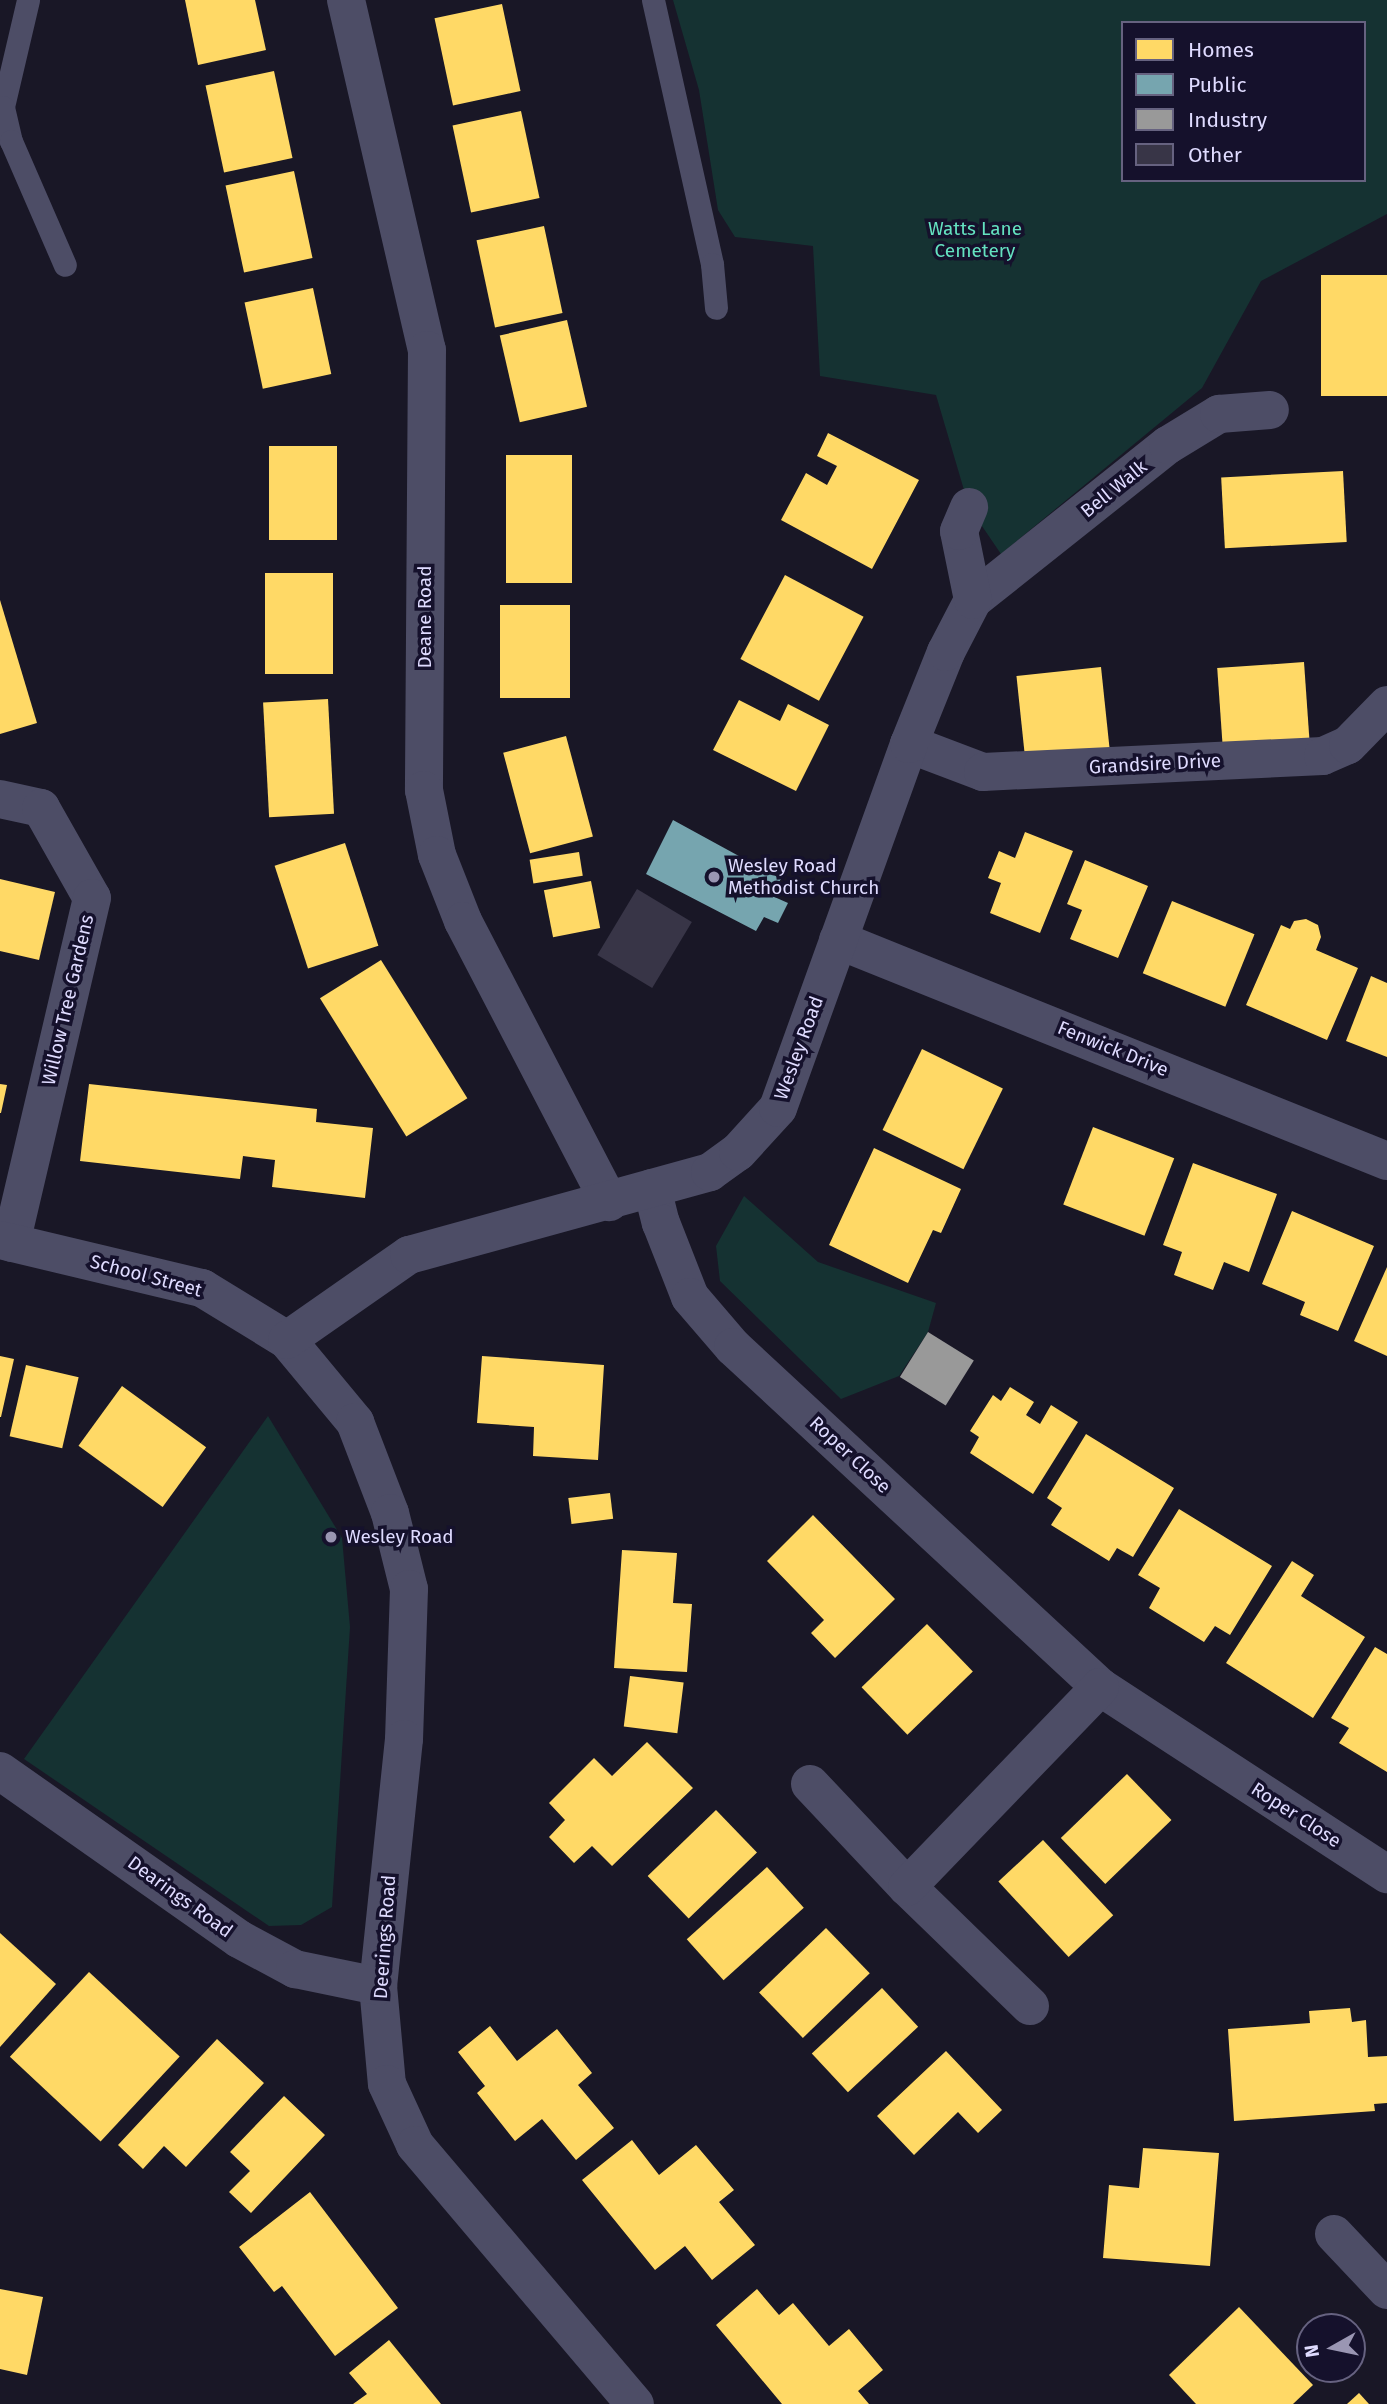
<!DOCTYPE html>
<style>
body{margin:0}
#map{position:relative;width:1387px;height:2404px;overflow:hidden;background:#191726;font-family:"Fira Sans",sans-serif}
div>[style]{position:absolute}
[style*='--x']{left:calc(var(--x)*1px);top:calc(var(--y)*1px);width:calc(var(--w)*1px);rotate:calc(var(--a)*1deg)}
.green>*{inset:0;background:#153232}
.homes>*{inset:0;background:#ffd966;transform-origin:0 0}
.public>*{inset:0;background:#76a5af}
.industry>*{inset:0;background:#999;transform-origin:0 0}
.building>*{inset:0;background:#383547;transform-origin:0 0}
.service>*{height:23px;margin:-11.5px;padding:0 11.5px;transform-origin:11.5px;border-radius:11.5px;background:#4d4d66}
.minor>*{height:38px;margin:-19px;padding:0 19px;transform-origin:19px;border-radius:19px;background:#4d4d66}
.dots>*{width:19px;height:19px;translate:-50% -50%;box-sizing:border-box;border:4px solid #15112c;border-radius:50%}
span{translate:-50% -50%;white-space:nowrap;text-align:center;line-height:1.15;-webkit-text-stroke:7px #15112c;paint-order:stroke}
.park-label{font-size:19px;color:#64e2c0}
.street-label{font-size:19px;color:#dfdbff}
.poi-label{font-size:19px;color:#dfdbff}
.left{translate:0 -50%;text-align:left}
.legend{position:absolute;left:1121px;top:21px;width:245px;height:161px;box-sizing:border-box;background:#15112c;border:2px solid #666280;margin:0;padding:9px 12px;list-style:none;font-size:21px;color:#dfdbff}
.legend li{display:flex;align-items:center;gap:14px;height:35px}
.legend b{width:35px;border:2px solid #666280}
.north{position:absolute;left:1296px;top:2313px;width:70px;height:70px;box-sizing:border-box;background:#15112c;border:2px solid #666280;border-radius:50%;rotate:261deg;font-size:19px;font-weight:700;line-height:28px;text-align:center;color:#dfdbff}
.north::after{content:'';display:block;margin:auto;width:24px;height:32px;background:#9a96b3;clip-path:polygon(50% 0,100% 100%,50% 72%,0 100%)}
</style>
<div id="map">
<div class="green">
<i style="clip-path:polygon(evenodd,673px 0,1387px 0,1387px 214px,1261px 281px,1202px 388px,1001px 554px,969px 507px,936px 395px,820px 376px,813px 246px,735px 237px,718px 210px,699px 90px,673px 0,1123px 23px,1364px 23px,1364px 180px,1123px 180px,1123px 23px)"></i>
<i style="clip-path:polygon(744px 1196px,818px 1262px,936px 1303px,928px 1332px,899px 1376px,841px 1399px,720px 1281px,716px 1246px)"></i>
<i style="clip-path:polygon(268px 1416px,342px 1538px,350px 1627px,332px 1907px,301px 1925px,269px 1926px,24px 1759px)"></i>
</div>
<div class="homes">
<i style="clip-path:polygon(185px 0,255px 0,266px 50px,198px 65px)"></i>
<i style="left:502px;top:4px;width:89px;height:69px;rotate:78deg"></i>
<i style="left:274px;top:71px;width:89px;height:70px;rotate:78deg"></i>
<i style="left:521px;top:111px;width:89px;height:70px;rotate:78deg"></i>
<i style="left:294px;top:171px;width:89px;height:70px;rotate:78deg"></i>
<i style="left:544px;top:226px;width:89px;height:69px;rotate:78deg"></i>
<i style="left:1387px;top:275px;width:121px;height:66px;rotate:90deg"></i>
<i style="left:313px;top:288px;width:88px;height:70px;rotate:78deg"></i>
<i style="left:567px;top:320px;width:89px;height:69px;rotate:77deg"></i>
<i style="clip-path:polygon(828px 433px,919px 480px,872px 569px,781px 520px,806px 473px,827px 485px,837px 466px,817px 456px)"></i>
<i style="left:269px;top:446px;width:68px;height:94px"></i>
<i style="left:572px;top:455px;width:128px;height:66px;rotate:90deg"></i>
<i style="left:1343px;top:471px;width:71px;height:122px;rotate:87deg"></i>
<i style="left:265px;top:573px;width:68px;height:101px"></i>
<i style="left:785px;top:575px;width:89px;height:95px;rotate:28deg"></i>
<i style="clip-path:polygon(0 600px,37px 723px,0 734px)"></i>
<i style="left:500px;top:605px;width:70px;height:93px"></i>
<i style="left:1304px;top:662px;width:78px;height:87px;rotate:86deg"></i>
<i style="left:1101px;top:667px;width:90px;height:85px;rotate:84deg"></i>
<i style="left:328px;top:699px;width:115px;height:65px;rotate:87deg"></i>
<i style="clip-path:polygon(739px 700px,780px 721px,788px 704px,829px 725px,796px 791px,713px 750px)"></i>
<i style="left:566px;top:736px;width:104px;height:65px;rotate:75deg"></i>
<i style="clip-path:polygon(1025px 832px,1073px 851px,1040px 933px,990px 913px,1001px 883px,988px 878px,999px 851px,1015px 858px)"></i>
<i style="left:345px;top:843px;width:108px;height:74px;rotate:72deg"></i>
<i style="left:579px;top:852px;width:24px;height:50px;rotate:81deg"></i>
<i style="clip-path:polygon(1085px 860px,1148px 886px,1118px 958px,1070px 939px,1082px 910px,1067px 904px)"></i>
<i style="clip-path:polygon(0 879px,55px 892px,39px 960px,0 951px)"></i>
<i style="left:591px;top:881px;width:48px;height:48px;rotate:79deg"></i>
<i style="left:1172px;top:901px;width:89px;height:78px;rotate:22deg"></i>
<i style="clip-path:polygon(1306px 919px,1318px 925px,1321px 937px,1316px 950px,1358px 968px,1327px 1040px,1246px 1005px,1281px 925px,1290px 929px,1294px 921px)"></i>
<i style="left:381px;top:960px;width:163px;height:72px;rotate:58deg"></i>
<i style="clip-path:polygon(1371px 976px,1387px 983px,1387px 1057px,1346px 1041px)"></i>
<i style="left:922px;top:1049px;width:90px;height:90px;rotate:26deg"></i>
<i style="clip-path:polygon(0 1084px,7px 1085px,1px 1113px,0 1113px)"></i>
<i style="clip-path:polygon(89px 1084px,317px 1109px,316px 1122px,373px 1128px,365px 1198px,272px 1187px,275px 1160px,243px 1156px,240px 1179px,80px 1161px)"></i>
<i style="left:1093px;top:1127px;width:87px;height:83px;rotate:21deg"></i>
<i style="clip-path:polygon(874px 1148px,961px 1189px,941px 1233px,933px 1230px,908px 1283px,829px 1245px)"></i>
<i style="clip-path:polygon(1193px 1163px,1277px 1194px,1249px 1272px,1224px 1262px,1213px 1290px,1174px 1275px,1182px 1252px,1163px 1245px)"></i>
<i style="clip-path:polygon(1292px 1211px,1374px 1246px,1338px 1331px,1300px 1315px,1305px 1302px,1262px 1284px)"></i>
<i style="clip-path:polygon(1387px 1267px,1387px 1356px,1354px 1341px)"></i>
<i style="clip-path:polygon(0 1356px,14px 1359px,1px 1417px,0 1417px)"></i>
<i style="clip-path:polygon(482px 1356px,604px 1365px,598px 1460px,533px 1456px,534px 1427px,477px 1423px)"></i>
<i style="left:26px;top:1365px;width:54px;height:73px;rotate:13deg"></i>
<i style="left:122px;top:1386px;width:104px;height:74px;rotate:36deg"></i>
<i style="clip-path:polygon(1010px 1387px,1034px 1402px,1026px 1415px,1040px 1424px,1051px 1405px,1078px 1422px,1033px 1494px,970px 1453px,979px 1437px,970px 1431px,993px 1395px,1001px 1401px)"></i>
<i style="clip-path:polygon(1086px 1434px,1174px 1488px,1133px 1557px,1117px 1548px,1109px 1561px,1051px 1525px,1062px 1508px,1047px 1498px)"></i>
<i style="left:610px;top:1493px;width:26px;height:42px;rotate:83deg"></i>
<i style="clip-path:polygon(1179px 1509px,1272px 1566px,1230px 1635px,1215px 1626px,1204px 1642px,1149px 1608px,1160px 1588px,1138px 1575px)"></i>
<i style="clip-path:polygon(813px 1515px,895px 1599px,835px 1658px,811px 1633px,824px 1620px,767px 1561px)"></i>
<i style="clip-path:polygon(622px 1550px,677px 1553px,673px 1603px,692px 1604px,687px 1672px,614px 1668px)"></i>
<i style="clip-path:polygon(1292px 1561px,1314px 1575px,1301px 1596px,1365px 1637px,1313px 1718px,1226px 1663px)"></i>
<i style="left:927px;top:1624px;width:66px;height:91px;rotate:46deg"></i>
<i style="clip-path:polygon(1375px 1647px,1387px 1654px,1387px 1772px,1339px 1743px,1349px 1728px,1331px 1718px)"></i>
<i style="left:630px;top:1676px;width:54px;height:51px;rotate:7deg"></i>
<i style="clip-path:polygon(647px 1742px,693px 1788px,612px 1866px,592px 1846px,574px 1863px,549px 1837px,565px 1820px,549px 1803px,594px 1758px,612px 1776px)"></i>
<i style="left:1127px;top:1774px;width:64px;height:92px;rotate:46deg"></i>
<i style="left:716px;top:1810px;width:59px;height:95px;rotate:46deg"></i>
<i style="left:1043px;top:1840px;width:103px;height:61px;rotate:47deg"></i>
<i style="left:767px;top:1867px;width:55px;height:108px;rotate:48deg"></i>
<i style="left:826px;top:1928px;width:63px;height:93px;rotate:46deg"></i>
<i style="clip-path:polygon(0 1933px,56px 1984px,0 2047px)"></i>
<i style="left:89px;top:1972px;width:124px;height:116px;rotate:43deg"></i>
<i style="left:882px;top:1988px;width:53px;height:96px;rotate:47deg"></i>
<i style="clip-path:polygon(1350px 2008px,1352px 2022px,1366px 2020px,1368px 2057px,1387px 2056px,1387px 2103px,1374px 2104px,1375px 2111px,1234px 2121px,1228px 2029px,1310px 2023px,1309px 2011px)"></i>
<i style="clip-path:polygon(490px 2026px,517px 2061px,557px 2029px,592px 2073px,578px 2085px,614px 2128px,576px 2160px,542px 2119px,515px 2141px,477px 2093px,485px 2086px,458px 2052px)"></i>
<i style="clip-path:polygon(217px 2039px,264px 2083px,186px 2167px,164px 2146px,143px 2169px,118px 2145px)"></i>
<i style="clip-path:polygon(946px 2051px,1002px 2110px,978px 2133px,958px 2112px,914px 2155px,877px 2116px)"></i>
<i style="clip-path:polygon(284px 2096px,325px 2135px,251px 2213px,229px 2192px,250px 2171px,230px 2152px)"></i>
<i style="clip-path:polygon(632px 2140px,659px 2175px,696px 2145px,734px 2190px,719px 2202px,755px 2245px,712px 2280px,685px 2246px,655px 2270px,582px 2180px)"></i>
<i style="clip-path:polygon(1143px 2148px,1219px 2153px,1210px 2266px,1103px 2258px,1109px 2185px,1139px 2188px)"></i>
<i style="clip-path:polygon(310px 2192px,398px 2308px,335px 2356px,282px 2286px,274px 2292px,239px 2247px)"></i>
<i style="clip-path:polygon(0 2289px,43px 2297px,27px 2375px,0 2369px)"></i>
<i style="clip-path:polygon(757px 2289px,779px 2315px,793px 2303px,829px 2346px,849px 2329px,883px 2370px,858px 2391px,869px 2404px,782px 2404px,716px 2325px)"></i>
<i style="clip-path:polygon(1239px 2307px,1313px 2385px,1293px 2404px,1196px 2404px,1169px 2375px)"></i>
<i style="clip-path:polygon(389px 2340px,441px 2404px,353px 2404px,367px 2394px,349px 2373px)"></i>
<i style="clip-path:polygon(1359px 2393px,1369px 2404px,1347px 2404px)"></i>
</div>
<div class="public">
<i style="clip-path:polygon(673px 820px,781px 879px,770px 895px,788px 903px,778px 923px,764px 917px,756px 931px,646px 874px)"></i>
</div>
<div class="industry">
<i style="left:928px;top:1332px;width:54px;height:53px;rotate:32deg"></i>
</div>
<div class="building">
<i style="left:637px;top:889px;width:64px;height:77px;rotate:31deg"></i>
</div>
<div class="service">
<i style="--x:28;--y:0;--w:110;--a:103.2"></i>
<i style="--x:3;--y:107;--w:35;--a:77"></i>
<i style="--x:11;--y:141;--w:135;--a:66.5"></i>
<i style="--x:653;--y:0;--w:271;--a:77.4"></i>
<i style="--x:712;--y:264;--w:44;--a:84.8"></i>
</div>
<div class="minor">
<i style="--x:346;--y:0;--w:359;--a:77"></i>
<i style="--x:427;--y:350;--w:440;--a:90.4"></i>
<i style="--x:424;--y:790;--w:66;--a:78.7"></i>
<i style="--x:437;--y:855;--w:71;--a:68.5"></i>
<i style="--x:463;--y:921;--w:317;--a:62.5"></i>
<i style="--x:973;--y:600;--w:249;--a:-38.5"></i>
<i style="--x:1168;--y:445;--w:60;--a:-31.3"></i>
<i style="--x:1219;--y:414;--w:51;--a:-4.5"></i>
<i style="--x:909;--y:744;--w:79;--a:20.7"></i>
<i style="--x:983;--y:772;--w:340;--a:-2.7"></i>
<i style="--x:1323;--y:756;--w:27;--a:-24"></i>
<i style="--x:1348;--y:745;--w:56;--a:-45.7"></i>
<i style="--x:0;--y:799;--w:42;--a:12.4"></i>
<i style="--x:41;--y:808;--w:103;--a:60.5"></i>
<i style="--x:92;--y:898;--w:354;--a:103.2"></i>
<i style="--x:838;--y:940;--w:592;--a:21.93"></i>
<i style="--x:652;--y:1188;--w:36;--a:76"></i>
<i style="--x:661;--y:1223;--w:79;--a:68.6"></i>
<i style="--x:690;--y:1297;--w:66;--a:49.3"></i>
<i style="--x:733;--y:1347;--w:500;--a:42.81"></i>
<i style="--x:1100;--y:1687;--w:343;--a:33.1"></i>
<i style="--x:0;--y:1240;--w:208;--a:13.4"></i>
<i style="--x:202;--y:1288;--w:100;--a:31.5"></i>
<i style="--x:287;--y:1340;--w:107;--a:50.3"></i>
<i style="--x:355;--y:1422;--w:97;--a:69"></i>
<i style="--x:390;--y:1513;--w:78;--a:76"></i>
<i style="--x:409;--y:1589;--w:150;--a:91.9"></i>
<i style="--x:404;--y:1739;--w:248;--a:96"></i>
<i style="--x:378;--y:1986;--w:98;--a:84.8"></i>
<i style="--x:387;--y:2084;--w:67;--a:65.3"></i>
<i style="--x:415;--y:2145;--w:340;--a:49.7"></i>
<i style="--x:287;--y:1340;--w:149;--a:-34.9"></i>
<i style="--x:409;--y:1255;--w:312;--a:-15.4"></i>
<i style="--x:710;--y:1172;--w:34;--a:-36"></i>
<i style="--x:738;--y:1152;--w:59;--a:-47.7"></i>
<i style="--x:778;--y:1108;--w:387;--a:-70.2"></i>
<i style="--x:909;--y:744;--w:99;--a:-68.1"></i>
<i style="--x:946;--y:652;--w:59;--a:-62.6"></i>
<i style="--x:973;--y:600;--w:70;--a:-101.5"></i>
<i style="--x:959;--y:531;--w:26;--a:-67"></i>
<i style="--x:0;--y:1771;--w:292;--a:35.1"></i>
<i style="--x:239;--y:1939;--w:64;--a:28.2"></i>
<i style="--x:295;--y:1969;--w:85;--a:11.6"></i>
<i style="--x:810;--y:1784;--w:141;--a:46.7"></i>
<i style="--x:1030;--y:2006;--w:171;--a:-135.9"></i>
<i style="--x:907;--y:1887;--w:278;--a:-46"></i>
<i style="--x:1334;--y:2234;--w:77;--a:46.6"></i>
</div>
<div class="dots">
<i style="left:714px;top:877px;background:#9a96b3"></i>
<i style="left:331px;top:1537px;background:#9a96b3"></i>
</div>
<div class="park-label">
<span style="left:975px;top:240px">Watts Lane<br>Cemetery</span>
</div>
<div class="street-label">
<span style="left:1114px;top:489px;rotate:-39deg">Bell Walk</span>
<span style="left:425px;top:617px;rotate:-90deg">Deane Road</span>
<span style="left:1155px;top:764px;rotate:-3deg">Grandsire Drive</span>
<span style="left:68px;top:1000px;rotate:-77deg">Willow Tree Gardens</span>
<span style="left:799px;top:1048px;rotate:-70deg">Wesley Road</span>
<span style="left:1113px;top:1049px;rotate:22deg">Fenwick Drive</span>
<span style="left:146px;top:1276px;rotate:15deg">School Street</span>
<span style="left:850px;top:1455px;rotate:43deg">Roper Close</span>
<span style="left:1296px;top:1815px;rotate:33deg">Roper Close</span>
<span style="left:180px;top:1897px;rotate:36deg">Dearings Road</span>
<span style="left:385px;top:1937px;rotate:-86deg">Deerings Road</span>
</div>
<div class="poi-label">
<span class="left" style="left:728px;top:877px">Wesley Road<br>Methodist Church</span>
<span class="left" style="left:345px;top:1537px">Wesley Road</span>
</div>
<ul class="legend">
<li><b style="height:19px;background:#ffd966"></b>Homes</li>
<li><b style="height:19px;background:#76a5af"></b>Public</li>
<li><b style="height:19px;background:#999"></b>Industry</li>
<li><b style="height:19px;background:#383547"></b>Other</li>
</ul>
<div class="north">N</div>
</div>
